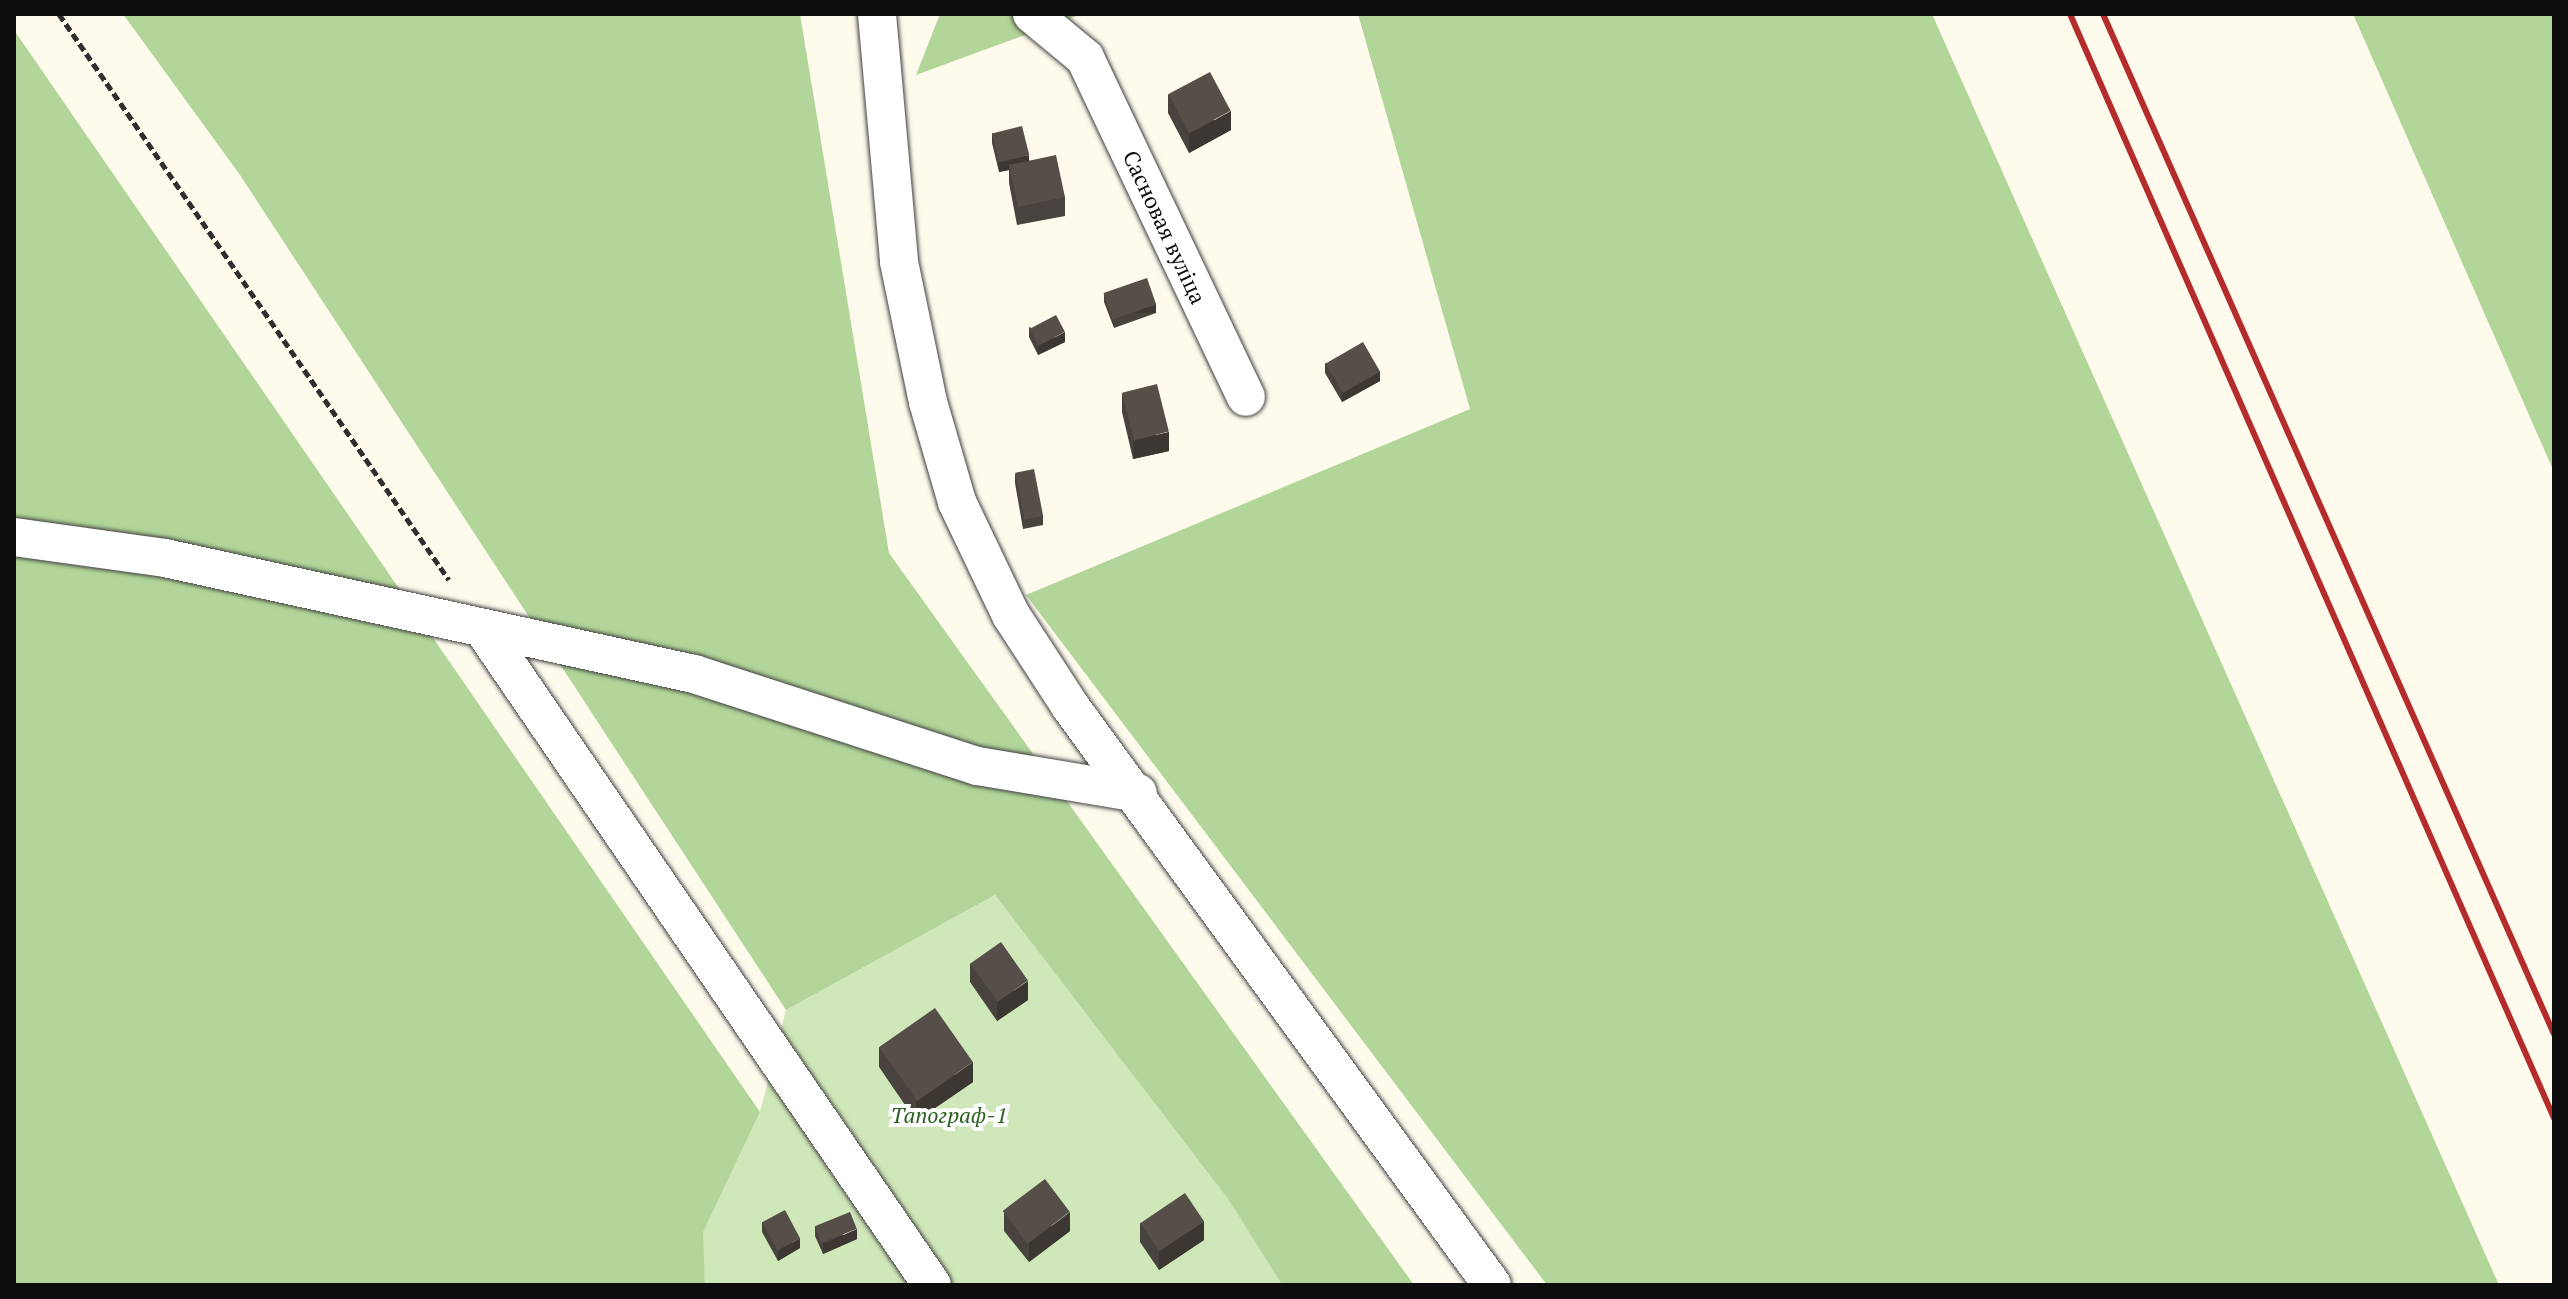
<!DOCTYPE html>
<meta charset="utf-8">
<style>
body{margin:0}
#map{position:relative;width:2568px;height:1299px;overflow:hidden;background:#fefbed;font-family:"PT Serif",serif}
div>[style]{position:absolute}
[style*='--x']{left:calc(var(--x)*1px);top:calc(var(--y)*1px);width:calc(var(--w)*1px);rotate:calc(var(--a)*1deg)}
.green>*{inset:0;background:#cfe7b9}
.forest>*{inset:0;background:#b2d699}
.path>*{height:5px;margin-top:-2.5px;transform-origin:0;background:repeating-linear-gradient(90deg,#2f2f2f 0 8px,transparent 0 12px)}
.roads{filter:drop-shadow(0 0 2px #404040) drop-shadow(0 0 2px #404040)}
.minor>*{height:38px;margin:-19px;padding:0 19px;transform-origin:19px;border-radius:19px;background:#fff}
.rail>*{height:6px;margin:-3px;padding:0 3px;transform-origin:3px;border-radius:3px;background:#b52c2d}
.wall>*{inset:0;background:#49433f}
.shaded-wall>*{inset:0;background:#3c3733;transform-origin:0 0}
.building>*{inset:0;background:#554e49;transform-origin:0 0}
span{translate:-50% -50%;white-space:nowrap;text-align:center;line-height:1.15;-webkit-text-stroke:8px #fff;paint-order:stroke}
.street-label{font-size:22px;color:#0d0d0d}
.park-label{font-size:22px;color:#2b6120;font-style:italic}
.frame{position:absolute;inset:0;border:16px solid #0d0d0d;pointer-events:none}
</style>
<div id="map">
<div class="green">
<i style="clip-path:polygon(995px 895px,1228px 1199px,1282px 1285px,705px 1285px,702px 1233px,760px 1112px,786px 1010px)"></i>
</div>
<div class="forest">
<i style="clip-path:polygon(123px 14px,800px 14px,889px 553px,1414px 1285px,1282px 1285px,1228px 1199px,995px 895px,786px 1010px,240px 175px)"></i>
<i style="clip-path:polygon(940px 14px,1082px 14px,916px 75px)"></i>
<i style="clip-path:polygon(1358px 14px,1932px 14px,2499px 1285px,1547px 1285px,1026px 595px,1470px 409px)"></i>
<i style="clip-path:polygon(2353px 14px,2554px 14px,2554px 472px)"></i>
<i style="clip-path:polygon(14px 30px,760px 1112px,703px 1232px,705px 1285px,14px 1285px)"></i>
</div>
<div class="path">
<i style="--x:59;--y:14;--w:687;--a:55.43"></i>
</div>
<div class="roads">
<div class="minor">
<i style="--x:877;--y:14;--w:249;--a:84.9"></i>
<i style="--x:899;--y:262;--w:143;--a:78.3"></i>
<i style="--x:928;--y:402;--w:104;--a:73.8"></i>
<i style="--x:957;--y:502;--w:125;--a:64.5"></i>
<i style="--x:1011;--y:615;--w:108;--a:57"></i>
<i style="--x:1070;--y:706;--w:716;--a:53.91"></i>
<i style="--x:1032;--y:14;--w:69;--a:39.7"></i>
<i style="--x:1085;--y:58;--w:375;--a:64.6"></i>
<i style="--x:14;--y:537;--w:152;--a:7.9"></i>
<i style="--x:165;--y:558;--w:542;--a:12.37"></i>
<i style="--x:694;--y:674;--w:298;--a:18"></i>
<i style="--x:977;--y:766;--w:163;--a:9.5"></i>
<i style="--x:485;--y:632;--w:791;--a:55.61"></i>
</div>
</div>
<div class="rail">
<i style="--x:2070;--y:14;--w:1205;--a:66.33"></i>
<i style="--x:2103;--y:14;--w:1115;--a:66.15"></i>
</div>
<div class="wall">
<i style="clip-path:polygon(1168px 94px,1231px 130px,1189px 153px,1168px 113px)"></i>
<i style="clip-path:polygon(992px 133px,1029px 160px,1065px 197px,1065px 216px,1017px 225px,1009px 183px,1009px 170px,999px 172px,992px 143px)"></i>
<i style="clip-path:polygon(1104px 293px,1156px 313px,1114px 328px,1104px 302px)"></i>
<i style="clip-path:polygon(1029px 327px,1065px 342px,1038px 355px,1029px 337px)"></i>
<i style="clip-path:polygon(1325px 363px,1380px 381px,1342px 402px,1325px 373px)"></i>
<i style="clip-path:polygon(1122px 393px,1169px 451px,1133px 459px,1122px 412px)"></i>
<i style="clip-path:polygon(1015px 473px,1043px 516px,1043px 525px,1023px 529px,1015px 483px)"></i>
<i style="clip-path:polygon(970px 963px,1028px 1000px,997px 1021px,970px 982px)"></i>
<i style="clip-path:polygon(879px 1047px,973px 1082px,916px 1121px,879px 1067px)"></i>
<i style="clip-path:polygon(1004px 1212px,1070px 1231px,1029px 1262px,1004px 1231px)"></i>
<i style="clip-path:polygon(762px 1222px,800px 1248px,778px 1261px,762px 1232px)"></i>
<i style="clip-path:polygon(1140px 1223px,1204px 1240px,1159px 1270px,1140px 1242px)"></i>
<i style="clip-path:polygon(815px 1226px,857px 1239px,823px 1254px,815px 1236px)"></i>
</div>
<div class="shaded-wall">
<i style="clip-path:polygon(1231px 111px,1231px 130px,1189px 153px,1189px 134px)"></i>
<i style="clip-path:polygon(1029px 155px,1029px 165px,1009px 164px,1009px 170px,999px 172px,999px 162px)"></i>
<i style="left:1156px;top:304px;width:9px;height:45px;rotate:90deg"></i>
<i style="clip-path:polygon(1065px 332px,1065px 342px,1038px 355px,1038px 346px)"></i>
<i style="clip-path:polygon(1380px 371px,1380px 381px,1342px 402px,1342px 393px)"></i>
<i style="clip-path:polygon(1169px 432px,1169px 451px,1133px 459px,1133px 440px)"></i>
<i style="clip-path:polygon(1028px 981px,1028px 1000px,997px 1021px,997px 1002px)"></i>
<i style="clip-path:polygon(973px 1062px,973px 1082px,916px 1121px,916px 1102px)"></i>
<i style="clip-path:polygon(1070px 1212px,1070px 1231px,1029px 1262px,1029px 1243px)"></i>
<i style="clip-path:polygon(1204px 1221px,1204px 1240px,1159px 1270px,1159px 1251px)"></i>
<i style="clip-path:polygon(857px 1229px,857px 1239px,823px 1254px,823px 1244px)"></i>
<i style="clip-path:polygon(800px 1238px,800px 1248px,778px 1261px,778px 1251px)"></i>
</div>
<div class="building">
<i style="left:1210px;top:72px;width:44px;height:47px;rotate:62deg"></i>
<i style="left:1022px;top:126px;width:30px;height:31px;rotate:76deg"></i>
<i style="left:1056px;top:155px;width:43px;height:48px;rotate:78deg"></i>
<i style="left:1147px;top:278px;width:28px;height:46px;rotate:71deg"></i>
<i style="left:1056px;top:315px;width:19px;height:30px;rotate:62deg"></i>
<i style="left:1363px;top:342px;width:34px;height:43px;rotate:60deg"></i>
<i style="left:1157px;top:384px;width:49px;height:36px;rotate:76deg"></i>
<i style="left:1034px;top:469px;width:48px;height:19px;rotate:79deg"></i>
<i style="left:1001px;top:942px;width:47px;height:37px;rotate:55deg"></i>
<i style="left:935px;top:1008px;width:66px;height:68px;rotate:55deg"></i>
<i style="left:1045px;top:1179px;width:41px;height:53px;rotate:53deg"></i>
<i style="left:1185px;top:1193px;width:34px;height:54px;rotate:56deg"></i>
<i style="left:785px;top:1210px;width:32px;height:26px;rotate:62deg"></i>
<i style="left:850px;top:1212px;width:18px;height:38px;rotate:68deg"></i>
</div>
<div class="street-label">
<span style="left:1165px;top:227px;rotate:65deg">Сасновая вуліца</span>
</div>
<div class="park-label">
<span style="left:949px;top:1115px">Тапограф-1</span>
</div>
<div class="frame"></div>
</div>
